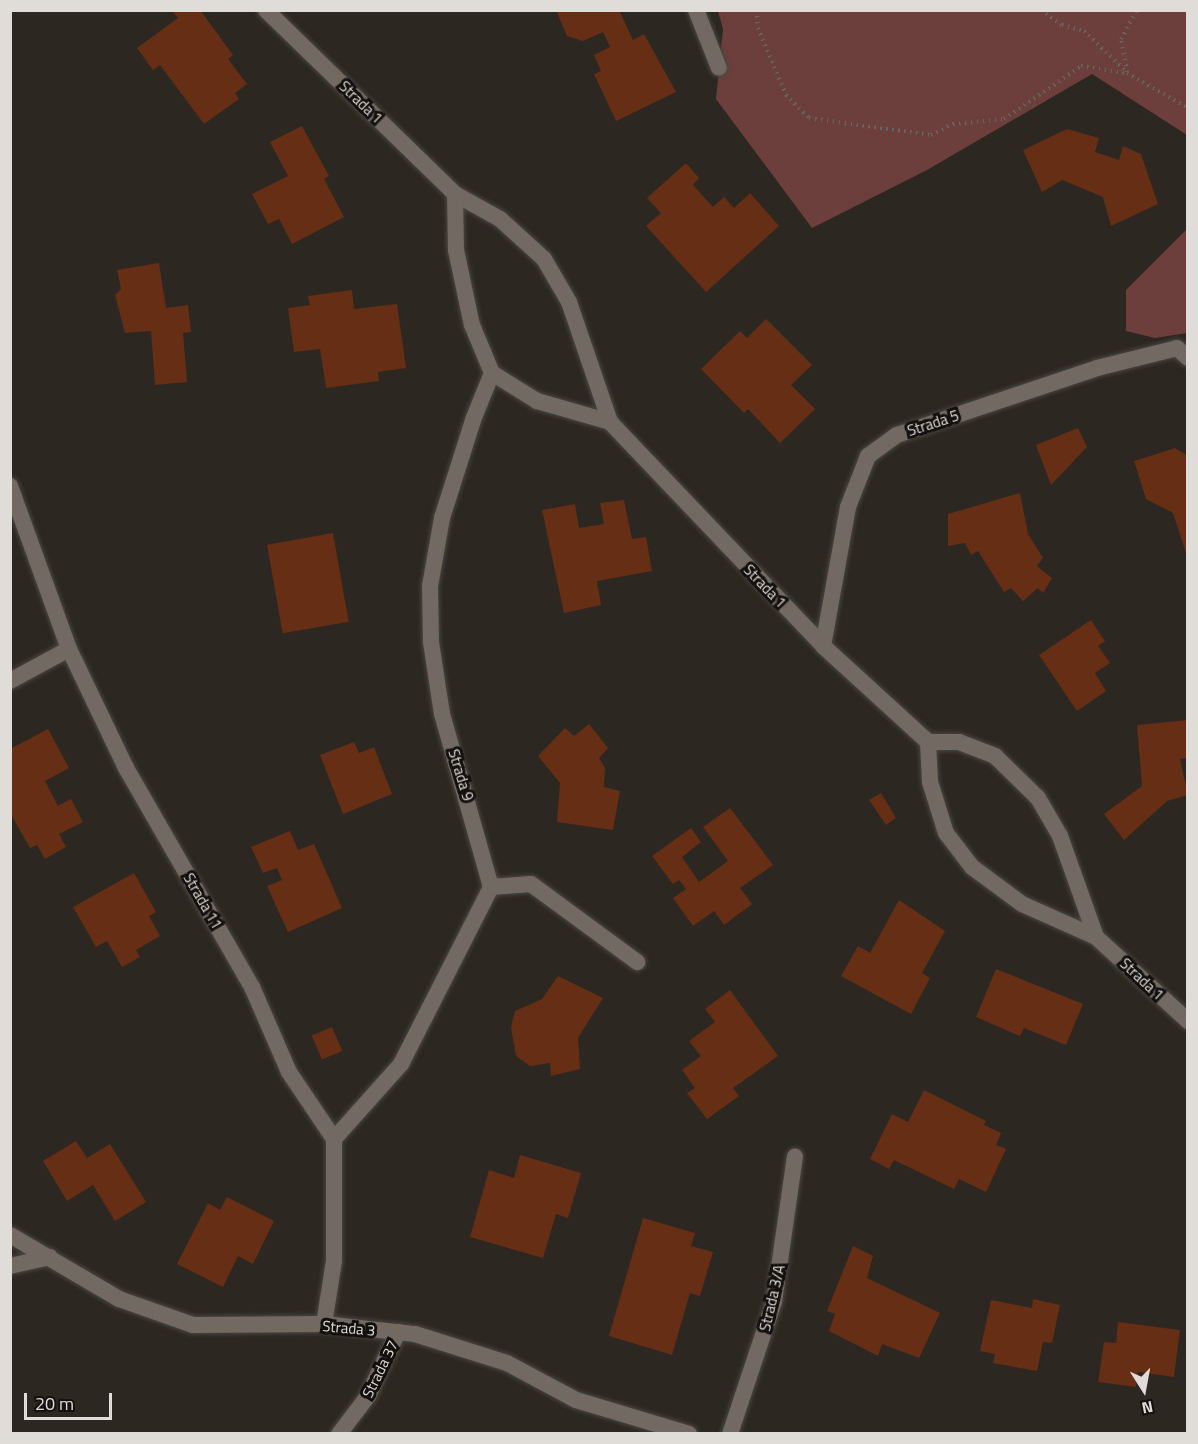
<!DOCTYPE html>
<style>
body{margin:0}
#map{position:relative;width:1198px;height:1444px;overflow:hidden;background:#2d2721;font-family:"Titillium Web",sans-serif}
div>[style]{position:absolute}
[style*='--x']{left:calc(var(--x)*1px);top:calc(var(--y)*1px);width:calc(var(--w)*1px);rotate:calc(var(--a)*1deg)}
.green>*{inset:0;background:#6c3f3d}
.building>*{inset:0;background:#652e15;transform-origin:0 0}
.path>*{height:4px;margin-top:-2px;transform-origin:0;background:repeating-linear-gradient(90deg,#68635d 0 1.5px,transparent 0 6px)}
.roads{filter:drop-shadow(0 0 2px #4a4540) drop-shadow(0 0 2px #4a4540)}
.minor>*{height:16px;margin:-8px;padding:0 8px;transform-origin:8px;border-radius:8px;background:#716962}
.tertiary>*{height:16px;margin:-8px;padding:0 8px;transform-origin:8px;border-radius:8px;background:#716962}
span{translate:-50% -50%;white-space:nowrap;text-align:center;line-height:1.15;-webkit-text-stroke:6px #13100e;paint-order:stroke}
.street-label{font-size:15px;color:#e0dcd8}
.frame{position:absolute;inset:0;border:12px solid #e0dcd8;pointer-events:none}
.north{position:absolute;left:1114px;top:1360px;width:60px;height:60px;-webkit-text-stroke:4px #13100e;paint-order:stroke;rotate:169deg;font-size:16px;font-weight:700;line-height:24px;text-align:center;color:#e0dcd8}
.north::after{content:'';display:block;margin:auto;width:21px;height:27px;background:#e0dcd8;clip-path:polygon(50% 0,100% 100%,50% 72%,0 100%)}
.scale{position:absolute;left:24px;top:1393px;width:88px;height:27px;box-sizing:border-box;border:3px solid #e0dcd8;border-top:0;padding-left:8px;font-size:18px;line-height:21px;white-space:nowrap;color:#e0dcd8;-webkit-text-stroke:4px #13100e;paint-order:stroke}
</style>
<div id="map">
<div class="green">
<i style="clip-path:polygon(718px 11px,1187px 11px,1187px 135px,1092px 74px,927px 170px,812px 228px,716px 99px,723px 29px)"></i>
<i style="clip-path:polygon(1187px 229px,1187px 333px,1155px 338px,1126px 331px,1126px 290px)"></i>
</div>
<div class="building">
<i style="clip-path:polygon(172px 10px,200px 10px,233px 55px,228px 59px,247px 84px,235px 93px,239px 99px,204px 124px,160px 65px,153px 70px,137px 48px,178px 18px)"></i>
<i style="clip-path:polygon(556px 10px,619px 10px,633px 40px,644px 34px,676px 92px,616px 121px,594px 74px,601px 71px,594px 55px,610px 47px,603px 32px,583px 41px,567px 36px)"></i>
<i style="clip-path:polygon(302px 126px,329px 176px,324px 179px,344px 217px,292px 244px,279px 219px,268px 224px,252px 194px,288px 176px,270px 142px)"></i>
<i style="clip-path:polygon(1067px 129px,1099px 138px,1095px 152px,1119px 160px,1123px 146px,1141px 154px,1158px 204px,1111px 226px,1103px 197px,1062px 180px,1042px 192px,1023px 150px)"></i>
<i style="clip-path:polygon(686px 163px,699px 178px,693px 185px,713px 207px,724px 197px,734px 208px,750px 193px,779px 226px,706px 292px,646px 226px,661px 213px,647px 198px)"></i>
<i style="clip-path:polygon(159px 263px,166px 308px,188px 305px,191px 332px,183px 333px,187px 382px,155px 385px,151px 331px,125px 333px,115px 295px,121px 289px,117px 270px)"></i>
<i style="clip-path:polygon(352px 290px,354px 309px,397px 304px,406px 368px,378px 372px,379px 381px,326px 388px,320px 349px,294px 352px,288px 308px,310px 305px,308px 296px)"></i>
<i style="clip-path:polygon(766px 319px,812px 365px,791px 385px,815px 409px,780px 443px,748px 409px,744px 413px,701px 369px,740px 331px,747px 338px)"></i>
<i style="clip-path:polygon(1078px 428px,1087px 447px,1051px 485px,1036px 445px)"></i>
<i style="clip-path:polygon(1175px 448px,1188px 456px,1187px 556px,1173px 513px,1146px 499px,1134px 461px)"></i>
<i style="clip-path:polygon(1020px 493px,1028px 534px,1043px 558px,1037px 566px,1052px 578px,1043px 593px,1038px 588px,1023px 601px,1011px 588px,1004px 592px,978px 551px,971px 555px,965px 543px,948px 546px,948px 514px)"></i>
<i style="clip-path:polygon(624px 500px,632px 539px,646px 537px,652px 571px,597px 581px,601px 605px,564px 613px,542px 510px,575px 504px,579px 528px,604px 524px,600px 503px)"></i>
<i style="left:333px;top:533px;width:90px;height:67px;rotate:80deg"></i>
<i style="clip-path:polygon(1091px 620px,1105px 641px,1098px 646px,1110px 663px,1095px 673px,1106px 691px,1077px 711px,1039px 655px)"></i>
<i style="clip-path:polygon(1188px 720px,1188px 758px,1180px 759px,1188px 795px,1167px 801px,1124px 840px,1104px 814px,1142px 786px,1137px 725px)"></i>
<i style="clip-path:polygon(589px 724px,608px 748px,599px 758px,605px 768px,604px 787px,620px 791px,613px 830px,557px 822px,560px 783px,538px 756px,565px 728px,574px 736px)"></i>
<i style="clip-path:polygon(48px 729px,69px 768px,45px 781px,58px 806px,71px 799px,83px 822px,59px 834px,66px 847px,45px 859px,37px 845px,30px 848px,10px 813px,10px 749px)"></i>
<i style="clip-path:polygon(354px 742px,359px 753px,374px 747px,392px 794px,343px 814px,320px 755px)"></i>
<i style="clip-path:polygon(881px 793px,896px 818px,886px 825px,869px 800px)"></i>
<i style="clip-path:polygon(730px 808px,773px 865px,740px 888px,752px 904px,724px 925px,714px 911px,693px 926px,673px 898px,686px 889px,679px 880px,673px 884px,652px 856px,691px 828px,701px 842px,682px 857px,699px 882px,728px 861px,703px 827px)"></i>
<i style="clip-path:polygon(290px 831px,298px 850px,314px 844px,342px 908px,288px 932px,267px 886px,282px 880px,277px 868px,263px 873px,251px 847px)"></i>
<i style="clip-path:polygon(134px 873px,156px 912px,149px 916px,160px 936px,136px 950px,140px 957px,122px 967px,107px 941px,96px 947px,73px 907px)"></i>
<i style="clip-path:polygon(899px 900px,945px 931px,922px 973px,930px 978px,911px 1014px,841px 976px,858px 946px,870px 953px)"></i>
<i style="clip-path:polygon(996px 969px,1083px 1004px,1066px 1045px,1024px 1028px,1020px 1036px,976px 1017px)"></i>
<i style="clip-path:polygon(558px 976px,603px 998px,578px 1038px,580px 1069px,551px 1076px,550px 1063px,530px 1066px,516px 1056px,511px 1027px,515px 1011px,542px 999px)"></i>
<i style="clip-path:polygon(730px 990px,778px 1056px,733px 1088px,739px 1096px,707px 1119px,687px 1093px,695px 1088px,682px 1070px,701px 1056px,689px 1041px,715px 1022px,705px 1009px)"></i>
<i style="left:332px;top:1027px;width:26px;height:22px;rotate:67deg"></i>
<i style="clip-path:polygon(924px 1090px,986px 1121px,984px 1125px,1001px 1133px,996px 1145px,1006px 1149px,986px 1192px,959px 1179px,954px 1189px,894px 1160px,889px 1169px,870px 1159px,892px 1114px,908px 1122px)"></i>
<i style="clip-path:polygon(76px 1141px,87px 1158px,110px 1144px,146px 1202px,115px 1221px,93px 1185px,67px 1201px,43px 1161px)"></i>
<i style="clip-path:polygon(520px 1155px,581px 1173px,568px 1218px,556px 1214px,543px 1258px,470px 1237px,489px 1170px,514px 1178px)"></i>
<i style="clip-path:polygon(227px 1197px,274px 1221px,253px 1264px,238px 1256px,223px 1287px,177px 1264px,208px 1203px,220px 1210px)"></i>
<i style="clip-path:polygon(643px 1218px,695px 1233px,691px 1246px,713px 1252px,700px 1296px,690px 1293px,672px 1355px,609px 1336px)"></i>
<i style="clip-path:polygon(853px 1246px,873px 1256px,867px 1278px,940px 1313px,919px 1358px,882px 1344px,878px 1356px,829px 1331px,835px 1314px,827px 1311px)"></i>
<i style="clip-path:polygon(1033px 1299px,1060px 1305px,1052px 1343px,1043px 1342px,1037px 1371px,993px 1363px,995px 1354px,980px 1351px,991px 1300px,1032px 1308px)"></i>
<i style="clip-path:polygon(1118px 1322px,1180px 1330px,1174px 1377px,1138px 1372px,1136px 1387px,1098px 1382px,1104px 1342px,1116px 1343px)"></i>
</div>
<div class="path">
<i style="--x:757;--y:10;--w:18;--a:87"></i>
<i style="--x:758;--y:28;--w:73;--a:67.3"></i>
<i style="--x:786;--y:95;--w:33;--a:45"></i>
<i style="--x:809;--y:118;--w:123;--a:7.9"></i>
<i style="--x:931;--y:135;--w:25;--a:-27"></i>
<i style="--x:953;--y:124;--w:51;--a:-5.6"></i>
<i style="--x:1004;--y:119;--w:93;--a:-34.5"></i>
<i style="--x:1081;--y:66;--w:47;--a:8.7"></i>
<i style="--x:1127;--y:73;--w:70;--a:29.8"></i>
<i style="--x:1041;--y:10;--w:26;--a:36"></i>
<i style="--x:1062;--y:25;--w:23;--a:15"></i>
<i style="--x:1084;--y:31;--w:59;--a:43.6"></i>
<i style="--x:1127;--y:72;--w:34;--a:-100"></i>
<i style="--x:1121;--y:39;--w:33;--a:-61"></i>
</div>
<div class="roads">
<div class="minor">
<i style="--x:266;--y:10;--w:264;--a:44.2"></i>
<i style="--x:455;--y:194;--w:51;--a:29.1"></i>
<i style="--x:500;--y:219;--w:59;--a:42.3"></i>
<i style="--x:544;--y:259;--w:50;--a:59.8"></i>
<i style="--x:569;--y:302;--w:127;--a:71.1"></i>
<i style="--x:610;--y:422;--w:309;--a:46.4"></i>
<i style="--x:823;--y:646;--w:142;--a:42.4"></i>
<i style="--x:928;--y:742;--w:31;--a:0"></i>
<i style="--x:959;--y:742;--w:39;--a:21"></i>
<i style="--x:995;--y:756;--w:60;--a:44.3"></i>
<i style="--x:1038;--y:798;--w:44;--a:59.9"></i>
<i style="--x:1060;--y:836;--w:107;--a:70.4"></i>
<i style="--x:696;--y:10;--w:62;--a:68.4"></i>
<i style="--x:455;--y:194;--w:56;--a:89"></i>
<i style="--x:456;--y:250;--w:77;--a:78"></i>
<i style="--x:472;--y:325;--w:52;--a:67.4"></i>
<i style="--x:492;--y:373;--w:53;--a:31.9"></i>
<i style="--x:537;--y:401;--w:76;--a:16"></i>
<i style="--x:10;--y:486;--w:173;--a:70.1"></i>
<i style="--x:69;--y:649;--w:132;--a:64.4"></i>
<i style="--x:126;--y:768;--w:253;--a:60.1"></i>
<i style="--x:252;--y:987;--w:93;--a:66.5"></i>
<i style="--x:289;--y:1072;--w:81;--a:56.1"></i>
<i style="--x:334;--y:1139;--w:122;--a:90"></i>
<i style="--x:334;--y:1261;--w:64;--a:99"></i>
<i style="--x:823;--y:646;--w:141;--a:-79.8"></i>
<i style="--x:848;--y:507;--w:55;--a:-68.6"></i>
<i style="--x:868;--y:456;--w:36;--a:-36"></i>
<i style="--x:897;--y:435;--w:211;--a:-18.5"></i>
<i style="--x:1097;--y:368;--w:82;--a:-14"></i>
<i style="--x:1177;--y:348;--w:15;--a:42"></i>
<i style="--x:10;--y:681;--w:67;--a:-28.5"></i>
<i style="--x:928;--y:742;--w:40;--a:87.1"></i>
<i style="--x:930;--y:782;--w:53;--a:72.6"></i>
<i style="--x:946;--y:833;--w:43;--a:52.6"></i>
<i style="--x:972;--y:867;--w:62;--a:36.5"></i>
<i style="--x:1022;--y:904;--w:81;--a:24"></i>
<i style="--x:1096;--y:937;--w:125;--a:42.4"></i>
<i style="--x:491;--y:887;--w:40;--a:-4.3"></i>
<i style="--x:531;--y:884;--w:132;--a:36.3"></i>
<i style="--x:334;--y:1139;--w:101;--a:-48.2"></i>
<i style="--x:401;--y:1064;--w:199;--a:-63"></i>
<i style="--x:491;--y:887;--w:180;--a:-105.8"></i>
<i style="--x:442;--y:714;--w:73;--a:-98.7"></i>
<i style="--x:431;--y:642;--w:56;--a:-91"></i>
<i style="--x:430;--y:586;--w:69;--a:-80"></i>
<i style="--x:442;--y:518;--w:103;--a:-72.4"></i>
<i style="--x:473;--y:420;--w:51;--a:-68"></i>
<i style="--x:10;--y:1266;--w:41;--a:-12.7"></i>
<i style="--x:339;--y:1434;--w:48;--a:-52.7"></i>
<i style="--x:368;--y:1396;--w:71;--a:-64.9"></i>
<i style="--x:730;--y:1434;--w:139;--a:-71.6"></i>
<i style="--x:774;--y:1302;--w:147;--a:-81.8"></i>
</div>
<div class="tertiary">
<i style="--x:10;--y:1235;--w:126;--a:30.4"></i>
<i style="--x:119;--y:1299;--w:78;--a:19.4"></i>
<i style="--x:193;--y:1325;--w:131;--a:-0.4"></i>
<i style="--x:324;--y:1324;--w:92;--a:6.3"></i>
<i style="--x:415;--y:1334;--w:96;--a:17.5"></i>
<i style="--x:507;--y:1363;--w:78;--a:28.2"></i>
<i style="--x:576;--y:1400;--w:118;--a:16.7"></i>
</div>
</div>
<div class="street-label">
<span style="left:361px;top:102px;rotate:44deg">Strada 1</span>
<span style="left:933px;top:423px;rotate:-18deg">Strada 5</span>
<span style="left:765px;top:586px;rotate:46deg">Strada 1</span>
<span style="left:461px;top:775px;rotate:73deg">Strada 9</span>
<span style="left:203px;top:901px;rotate:60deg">Strada 11</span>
<span style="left:1142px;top:979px;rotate:43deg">Strada 1</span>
<span style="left:772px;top:1298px;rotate:-77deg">Strada 3/A</span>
<span style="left:349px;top:1328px;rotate:5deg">Strada 3</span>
<span style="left:380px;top:1369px;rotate:-64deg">Strada 37</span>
</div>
<div class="frame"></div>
<div class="north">N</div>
<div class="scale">20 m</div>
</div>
